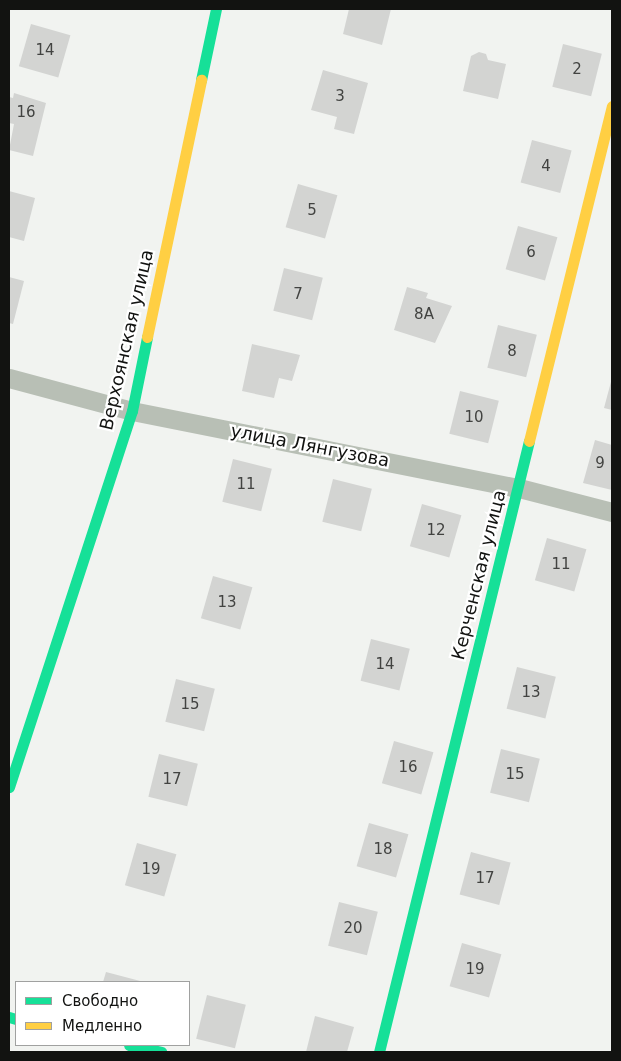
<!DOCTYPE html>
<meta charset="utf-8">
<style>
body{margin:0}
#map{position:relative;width:621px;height:1061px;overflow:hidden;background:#f1f3f0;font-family:"DejaVu Sans",sans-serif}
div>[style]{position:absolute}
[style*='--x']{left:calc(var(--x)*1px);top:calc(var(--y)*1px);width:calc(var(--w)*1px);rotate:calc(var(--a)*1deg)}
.building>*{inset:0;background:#d3d4d2;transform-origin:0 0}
.street>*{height:19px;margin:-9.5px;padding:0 9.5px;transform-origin:9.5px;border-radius:9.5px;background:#b8bfb5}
.fast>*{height:11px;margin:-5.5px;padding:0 5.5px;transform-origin:5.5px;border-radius:5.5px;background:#16e098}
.slow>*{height:11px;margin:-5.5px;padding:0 5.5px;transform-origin:5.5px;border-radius:5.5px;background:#ffcf43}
span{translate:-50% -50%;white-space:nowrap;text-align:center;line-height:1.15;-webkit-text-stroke:4.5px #fff;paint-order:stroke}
.number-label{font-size:15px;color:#424341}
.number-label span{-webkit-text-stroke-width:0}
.street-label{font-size:18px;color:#121311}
.frame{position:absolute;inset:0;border:10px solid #121311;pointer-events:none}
.legend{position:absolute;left:15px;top:981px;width:175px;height:65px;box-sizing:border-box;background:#fff;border:1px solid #a0a1a0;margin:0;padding:6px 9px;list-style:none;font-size:15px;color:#121311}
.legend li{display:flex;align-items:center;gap:10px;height:25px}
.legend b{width:25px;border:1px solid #a0a1a0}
</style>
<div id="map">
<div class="building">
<i style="clip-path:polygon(349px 9px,391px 9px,382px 45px,343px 34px)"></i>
<i style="left:31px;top:24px;width:41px;height:44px;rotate:16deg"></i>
<i style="left:563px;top:44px;width:40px;height:44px;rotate:14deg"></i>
<i style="clip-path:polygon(479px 52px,486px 54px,488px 60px,506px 64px,498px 99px,463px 91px,471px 56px)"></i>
<i style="clip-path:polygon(323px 70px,368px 83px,354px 134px,334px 129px,337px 117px,311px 110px)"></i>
<i style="clip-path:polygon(14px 93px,46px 103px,33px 156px,9px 150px,14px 124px,9px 123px,9px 97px,13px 98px)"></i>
<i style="left:532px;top:140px;width:41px;height:44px;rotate:15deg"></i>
<i style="left:298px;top:184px;width:41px;height:45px;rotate:16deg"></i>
<i style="clip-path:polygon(9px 191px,35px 198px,24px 241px,9px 237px)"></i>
<i style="left:518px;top:226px;width:41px;height:45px;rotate:16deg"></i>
<i style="left:284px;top:268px;width:40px;height:44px;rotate:14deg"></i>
<i style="clip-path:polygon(9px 277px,24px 281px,13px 324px,9px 323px)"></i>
<i style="clip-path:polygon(407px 287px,428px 293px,426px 298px,452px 306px,435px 343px,394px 330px)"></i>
<i style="left:498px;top:325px;width:40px;height:44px;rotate:14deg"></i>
<i style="clip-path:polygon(252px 344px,300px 355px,292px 381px,279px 378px,274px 398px,242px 391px)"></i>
<i style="clip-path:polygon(612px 378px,612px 410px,604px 408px)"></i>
<i style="left:460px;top:391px;width:40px;height:44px;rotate:14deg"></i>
<i style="clip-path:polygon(595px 440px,612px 445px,612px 490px,583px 483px)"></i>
<i style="left:233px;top:459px;width:40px;height:44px;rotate:14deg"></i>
<i style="left:333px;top:479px;width:40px;height:44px;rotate:14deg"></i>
<i style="left:422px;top:504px;width:41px;height:44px;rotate:16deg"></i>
<i style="left:547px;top:538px;width:41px;height:44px;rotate:16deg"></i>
<i style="left:213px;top:576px;width:41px;height:44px;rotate:16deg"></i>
<i style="left:371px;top:639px;width:40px;height:43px;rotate:14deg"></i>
<i style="left:517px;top:667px;width:40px;height:43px;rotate:14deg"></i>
<i style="left:176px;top:679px;width:40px;height:44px;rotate:14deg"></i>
<i style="left:394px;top:741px;width:41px;height:44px;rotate:16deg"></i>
<i style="left:501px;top:749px;width:40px;height:45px;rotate:14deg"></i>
<i style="left:159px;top:754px;width:40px;height:44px;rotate:14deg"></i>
<i style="left:369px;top:823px;width:41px;height:45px;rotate:16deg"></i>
<i style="left:137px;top:843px;width:41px;height:44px;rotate:16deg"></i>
<i style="left:471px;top:852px;width:41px;height:44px;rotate:15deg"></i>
<i style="left:339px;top:902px;width:40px;height:45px;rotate:14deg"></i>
<i style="left:462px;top:943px;width:41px;height:45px;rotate:16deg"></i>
<i style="clip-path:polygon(106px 972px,144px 982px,103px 982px)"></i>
<i style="left:207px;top:995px;width:40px;height:45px;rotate:14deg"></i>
<i style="clip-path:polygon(315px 1016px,354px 1027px,347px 1052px,306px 1052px)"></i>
</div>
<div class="street">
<i style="--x:9;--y:378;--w:127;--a:15"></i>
<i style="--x:132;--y:411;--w:395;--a:11.3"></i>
<i style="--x:519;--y:488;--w:96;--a:14.5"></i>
</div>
<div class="fast">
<i style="--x:201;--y:80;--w:73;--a:-78.1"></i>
<i style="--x:9;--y:787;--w:396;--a:-71.9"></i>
<i style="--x:132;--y:411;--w:76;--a:-78.5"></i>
<i style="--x:9;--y:1017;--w:7;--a:16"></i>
<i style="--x:129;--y:1045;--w:33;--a:12"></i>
<i style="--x:379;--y:1052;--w:629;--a:-76.21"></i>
</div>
<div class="slow">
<i style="--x:147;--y:337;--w:263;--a:-78.1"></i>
<i style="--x:529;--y:441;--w:345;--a:-76.1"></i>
</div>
<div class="number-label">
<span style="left:45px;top:51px">14</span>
<span style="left:577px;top:70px">2</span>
<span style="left:340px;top:97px">3</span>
<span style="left:26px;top:113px">16</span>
<span style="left:546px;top:167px">4</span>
<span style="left:312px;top:211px">5</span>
<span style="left:531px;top:253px">6</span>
<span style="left:298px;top:295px">7</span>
<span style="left:424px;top:315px">8А</span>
<span style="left:512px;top:352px">8</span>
<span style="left:474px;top:418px">10</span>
<span style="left:600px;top:464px">9</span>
<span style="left:246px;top:485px">11</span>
<span style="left:436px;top:531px">12</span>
<span style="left:561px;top:565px">11</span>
<span style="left:227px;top:603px">13</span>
<span style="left:385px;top:665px">14</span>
<span style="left:531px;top:693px">13</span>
<span style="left:190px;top:705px">15</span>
<span style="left:408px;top:768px">16</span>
<span style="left:515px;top:775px">15</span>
<span style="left:172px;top:780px">17</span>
<span style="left:383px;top:850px">18</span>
<span style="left:151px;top:870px">19</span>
<span style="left:485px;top:879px">17</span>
<span style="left:353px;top:929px">20</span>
<span style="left:475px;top:970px">19</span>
</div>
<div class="street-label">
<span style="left:127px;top:340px;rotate:-77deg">Верхоянская улица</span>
<span style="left:310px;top:446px;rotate:11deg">улица Лянгузова</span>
<span style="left:479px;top:575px;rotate:-76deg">Керченская улица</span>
</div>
<div class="frame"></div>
<ul class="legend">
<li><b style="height:6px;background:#16e098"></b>Свободно</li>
<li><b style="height:6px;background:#ffcf43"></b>Медленно</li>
</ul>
</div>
